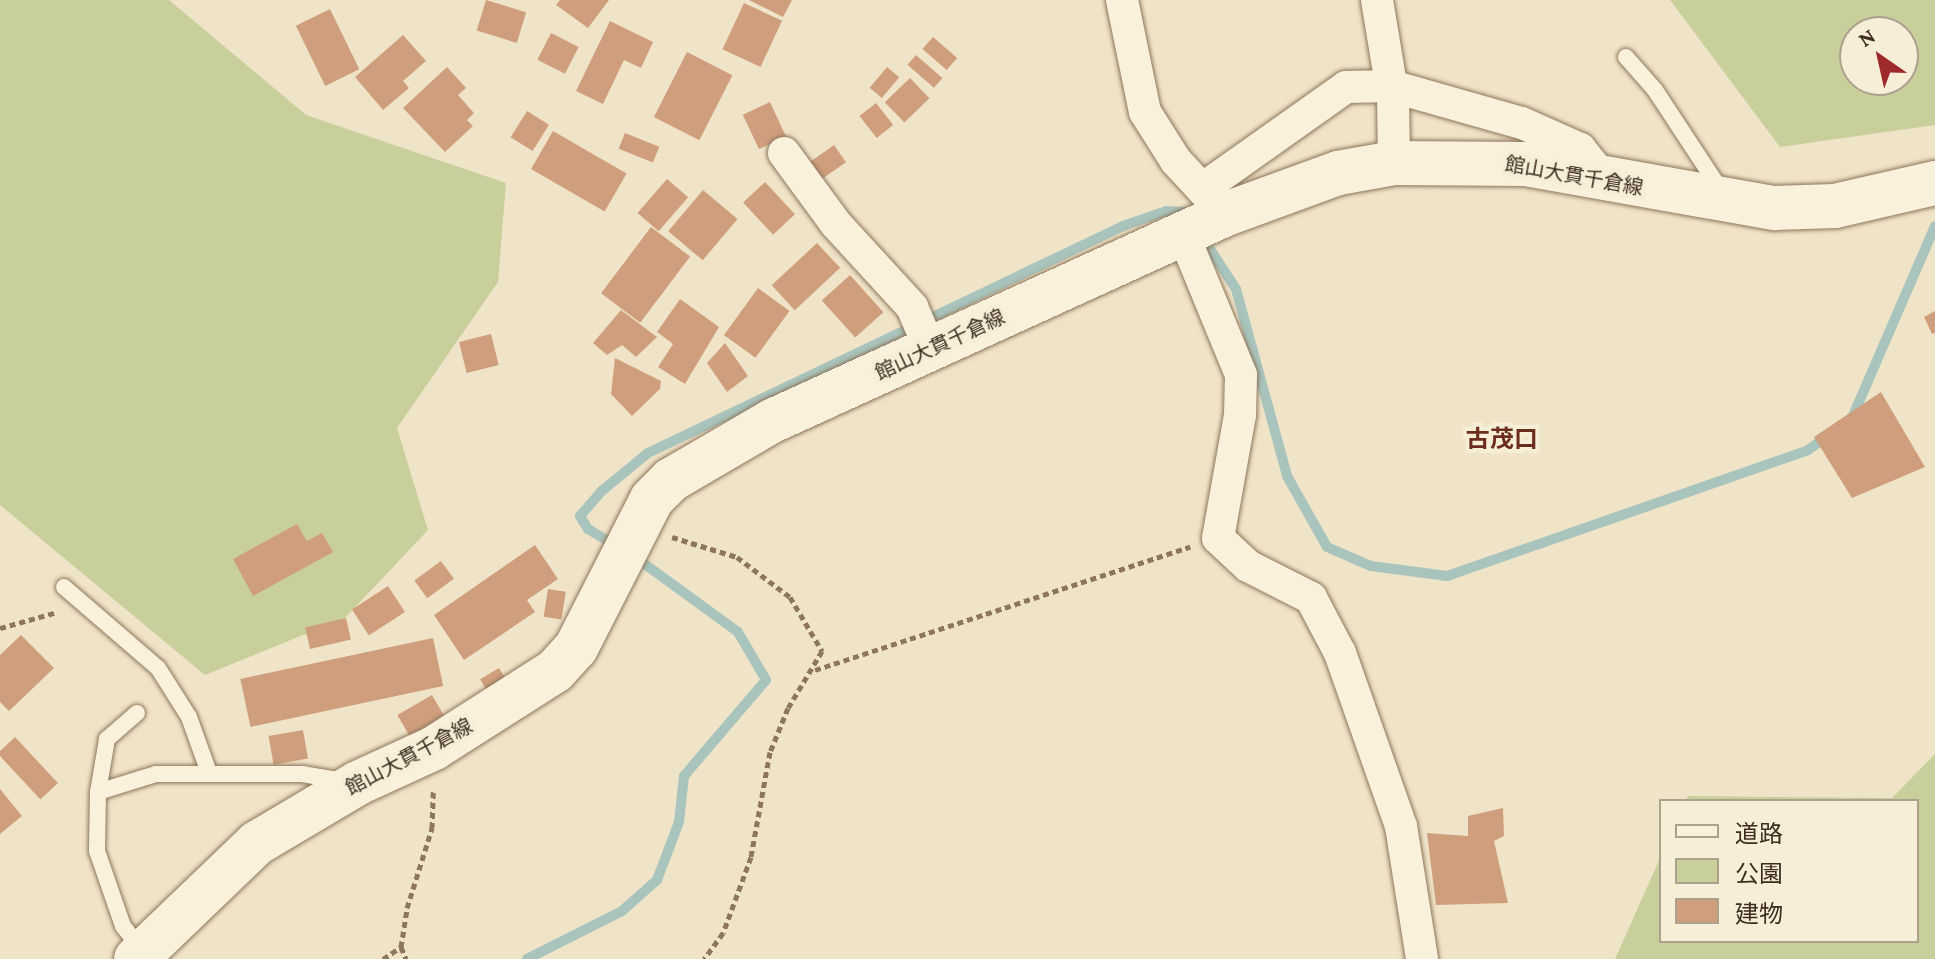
<!DOCTYPE html>
<meta charset="utf-8">
<style>
body{margin:0}
#map{position:relative;width:1935px;height:959px;overflow:hidden;background:#f0e4c8;font-family:"Crimson Pro","Noto Sans JP",serif}
div>[style]{position:absolute}
[style*='--x']{left:calc(var(--x)*1px);top:calc(var(--y)*1px);width:calc(var(--w)*1px);rotate:calc(var(--a)*1deg)}
.green>*{inset:0;background:#c9cf9b}
.stream>*{height:10px;margin:-5px;padding:0 5px;transform-origin:5px;border-radius:5px;background:#a9c4bc}
.building>*{inset:0;background:#cf9f7d;transform-origin:0 0}
.path>*{height:5px;margin-top:-2.5px;transform-origin:0;background:repeating-linear-gradient(90deg,#8d765c 0 6px,transparent 0 10px)}
.roads{filter:drop-shadow(0 0 2px #8d765c) drop-shadow(0 0 2px #8d765c)}
.lane>*{height:16px;margin:-8px;padding:0 8px;transform-origin:8px;border-radius:8px;background:#faf1dc}
.street>*{height:32px;margin:-16px;padding:0 16px;transform-origin:16px;border-radius:16px;background:#faf1dc}
.secondary>*{height:44px;margin:-22px;padding:0 22px;transform-origin:22px;border-radius:22px;background:#faf1dc}
span{translate:-50% -50%;white-space:nowrap;text-align:center;line-height:1.15;-webkit-text-stroke:8px #f7eed8;paint-order:stroke}
.street-label{font-size:20px;color:#3d2e20}
.quarter-label{font-size:24px;color:#6b2e1e;font-weight:700}
.legend{position:absolute;left:1659px;top:799px;width:260px;height:144px;box-sizing:border-box;background:#f7eed8;border:2px solid #ada18e;margin:0;padding:10px 14px;list-style:none;font-size:24px;color:#3d2e20}
.legend li{display:flex;align-items:center;gap:16px;height:40px}
.legend b{width:40px;border:2px solid #ada18e}
.north{position:absolute;left:1839px;top:16px;width:80px;height:80px;box-sizing:border-box;background:#f7eed8;border:2px solid #ada18e;border-radius:50%;rotate:326deg;font-size:22px;font-weight:700;line-height:32px;text-align:center;color:#3d2e20}
.north::after{content:'';display:block;margin:auto;width:28px;height:36px;background:#9e2a2b;clip-path:polygon(50% 0,100% 100%,50% 72%,0 100%)}
</style>
<div id="map">
<div class="green">
<i style="clip-path:polygon(0 0,169px 0,306px 115px,506px 183px,498px 282px,397px 428px,428px 530px,345px 618px,205px 675px,0 505px)"></i>
<i style="clip-path:polygon(evenodd,1670px 0,1935px 0,1935px 125px,1780px 147px,1670px 0,1855px 32px,1903px 32px,1903px 80px,1855px 80px,1855px 32px)"></i>
<i style="clip-path:polygon(1935px 754px,1935px 959px,1615px 959px,1661px 856px,1661px 941px,1917px 941px,1917px 801px,1685px 801px,1688px 796px,1892px 798px)"></i>
</div>
<div class="stream">
<i style="--x:1208;--y:246;--w:51;--a:56.9"></i>
<i style="--x:1236;--y:289;--w:194;--a:74.7"></i>
<i style="--x:1287;--y:476;--w:81;--a:60.6"></i>
<i style="--x:1327;--y:547;--w:48;--a:23.4"></i>
<i style="--x:1371;--y:566;--w:77;--a:7.5"></i>
<i style="--x:1447;--y:576;--w:382;--a:-19.2"></i>
<i style="--x:1808;--y:450;--w:22;--a:-36"></i>
<i style="--x:1852;--y:418;--w:209;--a:-66.6"></i>
<i style="--x:618;--y:547;--w:35;--a:-149"></i>
<i style="--x:588;--y:529;--w:15;--a:-122"></i>
<i style="--x:580;--y:516;--w:35;--a:-49"></i>
<i style="--x:603;--y:490;--w:58;--a:-39.4"></i>
<i style="--x:648;--y:453;--w:526;--a:-25.54"></i>
<i style="--x:1123;--y:226;--w:46;--a:-19.2"></i>
<i style="--x:1166;--y:211;--w:19;--a:3"></i>
<i style="--x:527;--y:959;--w:106;--a:-26.8"></i>
<i style="--x:622;--y:911;--w:47;--a:-41.5"></i>
<i style="--x:657;--y:880;--w:62;--a:-69.2"></i>
<i style="--x:679;--y:822;--w:46;--a:-83.8"></i>
<i style="--x:684;--y:776;--w:126;--a:-49.5"></i>
<i style="--x:766;--y:680;--w:56;--a:-120.3"></i>
<i style="--x:738;--y:632;--w:127;--a:-143.9"></i>
</div>
<div class="building">
<i style="left:486px;top:0;width:42px;height:32px;rotate:17deg"></i>
<i style="clip-path:polygon(560px 0,609px 0,588px 28px,556px 5px)"></i>
<i style="clip-path:polygon(749px 0,792px 0,783px 17px)"></i>
<i style="left:744px;top:3px;width:42px;height:51px;rotate:25deg"></i>
<i style="left:330px;top:9px;width:67px;height:38px;rotate:64deg"></i>
<i style="clip-path:polygon(610px 21px,653px 42px,641px 68px,624px 60px,603px 104px,576px 91px)"></i>
<i style="left:551px;top:33px;width:31px;height:30px;rotate:27deg"></i>
<i style="clip-path:polygon(403px 35px,426px 61px,403px 81px,409px 88px,383px 110px,355px 77px)"></i>
<i style="left:933px;top:37px;width:32px;height:16px;rotate:41deg"></i>
<i style="left:687px;top:52px;width:51px;height:73px;rotate:27deg"></i>
<i style="left:916px;top:55px;width:35px;height:13px;rotate:41deg"></i>
<i style="clip-path:polygon(447px 67px,466px 88px,458px 95px,474px 113px,467px 120px,473px 126px,445px 152px,403px 108px)"></i>
<i style="left:887px;top:67px;width:16px;height:27px;rotate:40deg"></i>
<i style="left:910px;top:78px;width:28px;height:35px;rotate:46deg"></i>
<i style="left:770px;top:102px;width:38px;height:30px;rotate:65deg"></i>
<i style="left:876px;top:103px;width:28px;height:21px;rotate:52deg"></i>
<i style="left:527px;top:111px;width:26px;height:31px;rotate:32deg"></i>
<i style="left:553px;top:131px;width:85px;height:44px;rotate:30deg"></i>
<i style="left:625px;top:133px;width:37px;height:17px;rotate:22deg"></i>
<i style="left:834px;top:145px;width:21px;height:29px;rotate:55deg"></i>
<i style="left:667px;top:179px;width:28px;height:45px;rotate:41deg"></i>
<i style="left:765px;top:182px;width:44px;height:30px;rotate:47deg"></i>
<i style="left:703px;top:190px;width:45px;height:54px;rotate:40deg"></i>
<i style="left:651px;top:227px;width:49px;height:83px;rotate:37deg"></i>
<i style="left:817px;top:243px;width:34px;height:62px;rotate:47deg"></i>
<i style="left:850px;top:275px;width:50px;height:38px;rotate:48deg"></i>
<i style="left:758px;top:288px;width:39px;height:58px;rotate:36deg"></i>
<i style="clip-path:polygon(680px 299px,719px 327px,685px 384px,658px 367px,673px 344px,657px 332px)"></i>
<i style="clip-path:polygon(621px 310px,657px 337px,636px 357px,622px 345px,607px 355px,593px 343px)"></i>
<i style="clip-path:polygon(1935px 311px,1935px 333px,1932px 334px,1924px 317px)"></i>
<i style="left:491px;top:334px;width:32px;height:33px;rotate:76deg"></i>
<i style="clip-path:polygon(725px 343px,748px 376px,727px 392px,707px 363px)"></i>
<i style="clip-path:polygon(615px 358px,661px 381px,660px 389px,632px 416px,611px 394px)"></i>
<i style="clip-path:polygon(1881px 392px,1925px 467px,1852px 498px,1814px 437px)"></i>
<i style="clip-path:polygon(297px 524px,307px 541px,322px 533px,333px 552px,253px 596px,233px 559px)"></i>
<i style="clip-path:polygon(535px 545px,558px 579px,527px 600px,535px 612px,464px 660px,434px 615px)"></i>
<i style="left:441px;top:561px;width:22px;height:33px;rotate:54deg"></i>
<i style="left:388px;top:586px;width:31px;height:43px;rotate:57deg"></i>
<i style="left:548px;top:589px;width:18px;height:28px;rotate:9deg"></i>
<i style="left:346px;top:618px;width:22px;height:42px;rotate:77deg"></i>
<i style="clip-path:polygon(21px 635px,54px 668px,9px 711px,0 702px,0 655px)"></i>
<i style="left:433px;top:638px;width:49px;height:197px;rotate:78deg"></i>
<i style="left:499px;top:668px;width:17px;height:22px;rotate:59deg"></i>
<i style="left:432px;top:695px;width:28px;height:40px;rotate:60deg"></i>
<i style="left:303px;top:730px;width:29px;height:35px;rotate:80deg"></i>
<i style="left:15px;top:737px;width:63px;height:24px;rotate:47deg"></i>
<i style="clip-path:polygon(0 789px,22px 816px,0 834px)"></i>
<i style="clip-path:polygon(1503px 808px,1504px 836px,1494px 841px,1508px 903px,1436px 905px,1427px 833px,1468px 836px,1468px 816px)"></i>
</div>
<div class="path">
<i style="--x:672;--y:537;--w:68;--a:17.1"></i>
<i style="--x:737;--y:557;--w:66;--a:37"></i>
<i style="--x:790;--y:597;--w:63;--a:59.3"></i>
<i style="--x:822;--y:651;--w:66;--a:120.8"></i>
<i style="--x:788;--y:708;--w:48;--a:112.2"></i>
<i style="--x:770;--y:752;--w:107;--a:100.3"></i>
<i style="--x:751;--y:857;--w:81;--a:110.2"></i>
<i style="--x:723;--y:933;--w:32;--a:126"></i>
<i style="--x:0;--y:628;--w:59;--a:-15.7"></i>
<i style="--x:815;--y:670;--w:395;--a:-18.2"></i>
<i style="--x:401;--y:947;--w:13;--a:67"></i>
<i style="--x:383;--y:959;--w:22;--a:-34"></i>
<i style="--x:401;--y:947;--w:39;--a:-81"></i>
<i style="--x:407;--y:908;--w:84;--a:-72.6"></i>
<i style="--x:432;--y:828;--w:38;--a:-88"></i>
</div>
<div class="roads">
<div class="lane">
<i style="--x:1626;--y:57;--w:44;--a:48.7"></i>
<i style="--x:1655;--y:90;--w:122;--a:56.7"></i>
<i style="--x:64;--y:587;--w:124;--a:40.8"></i>
<i style="--x:158;--y:668;--w:58;--a:57.7"></i>
<i style="--x:189;--y:717;--w:59;--a:70.3"></i>
<i style="--x:137;--y:713;--w:40;--a:139"></i>
<i style="--x:107;--y:739;--w:54;--a:99.6"></i>
<i style="--x:98;--y:792;--w:59;--a:91"></i>
<i style="--x:97;--y:851;--w:79;--a:70.9"></i>
<i style="--x:123;--y:926;--w:31;--a:52"></i>
<i style="--x:98;--y:792;--w:61;--a:-17.2"></i>
<i style="--x:156;--y:774;--w:146;--a:0"></i>
<i style="--x:302;--y:774;--w:43;--a:9.5"></i>
</div>
<div class="street">
<i style="--x:1122;--y:0;--w:114;--a:78.4"></i>
<i style="--x:1145;--y:112;--w:58;--a:57.7"></i>
<i style="--x:1176;--y:161;--w:57;--a:47.1"></i>
<i style="--x:1377;--y:0;--w:98;--a:80.6"></i>
<i style="--x:1393;--y:97;--w:66;--a:89.1"></i>
<i style="--x:784;--y:153;--w:88;--a:53.8"></i>
<i style="--x:836;--y:224;--w:113;--a:47.5"></i>
<i style="--x:912;--y:307;--w:46;--a:66.8"></i>
<i style="--x:1202;--y:189;--w:176;--a:-35.3"></i>
<i style="--x:1346;--y:87;--w:45;--a:-1.3"></i>
<i style="--x:1391;--y:86;--w:136;--a:15.8"></i>
<i style="--x:1522;--y:123;--w:64;--a:24.1"></i>
<i style="--x:1580;--y:149;--w:41;--a:50.9"></i>
<i style="--x:1183;--y:234;--w:152;--a:67.6"></i>
<i style="--x:1241;--y:375;--w:40;--a:91.4"></i>
<i style="--x:1240;--y:415;--w:125;--a:100.1"></i>
<i style="--x:1218;--y:538;--w:41;--a:43"></i>
<i style="--x:1248;--y:566;--w:71;--a:26.9"></i>
<i style="--x:1311;--y:598;--w:62;--a:62.2"></i>
<i style="--x:1340;--y:653;--w:183;--a:70.6"></i>
<i style="--x:1401;--y:826;--w:135;--a:81"></i>
</div>
<div class="secondary">
<i style="--x:136;--y:959;--w:168;--a:-43.8"></i>
<i style="--x:257;--y:843;--w:117;--a:-30.7"></i>
<i style="--x:358;--y:783;--w:84;--a:-24.7"></i>
<i style="--x:434;--y:748;--w:143;--a:-32.5"></i>
<i style="--x:555;--y:671;--w:31;--a:-48"></i>
<i style="--x:576;--y:648;--w:167;--a:-63"></i>
<i style="--x:652;--y:499;--w:27;--a:-45"></i>
<i style="--x:671;--y:480;--w:117;--a:-30.3"></i>
<i style="--x:772;--y:421;--w:499;--a:-24.5"></i>
<i style="--x:1226;--y:214;--w:119;--a:-20.1"></i>
<i style="--x:1338;--y:173;--w:57;--a:-10.1"></i>
<i style="--x:1394;--y:163;--w:132;--a:0.4"></i>
<i style="--x:1526;--y:164;--w:252;--a:10.1"></i>
<i style="--x:1774;--y:208;--w:61;--a:-1.9"></i>
<i style="--x:1835;--y:206;--w:103;--a:-13"></i>
</div>
</div>
<div class="street-label">
<span style="left:1574px;top:176px;rotate:10deg">館山大貫千倉線</span>
<span style="left:940px;top:345px;rotate:-25deg">館山大貫千倉線</span>
<span style="left:409px;top:757px;rotate:-28deg">館山大貫千倉線</span>
</div>
<div class="quarter-label">
<span style="left:1502px;top:439px">古茂口</span>
</div>
<ul class="legend">
<li><b style="height:10px;background:#faf1dc"></b>道路</li>
<li><b style="height:22px;background:#c9cf9b"></b>公園</li>
<li><b style="height:22px;background:#cf9f7d"></b>建物</li>
</ul>
<div class="north">N</div>
</div>
